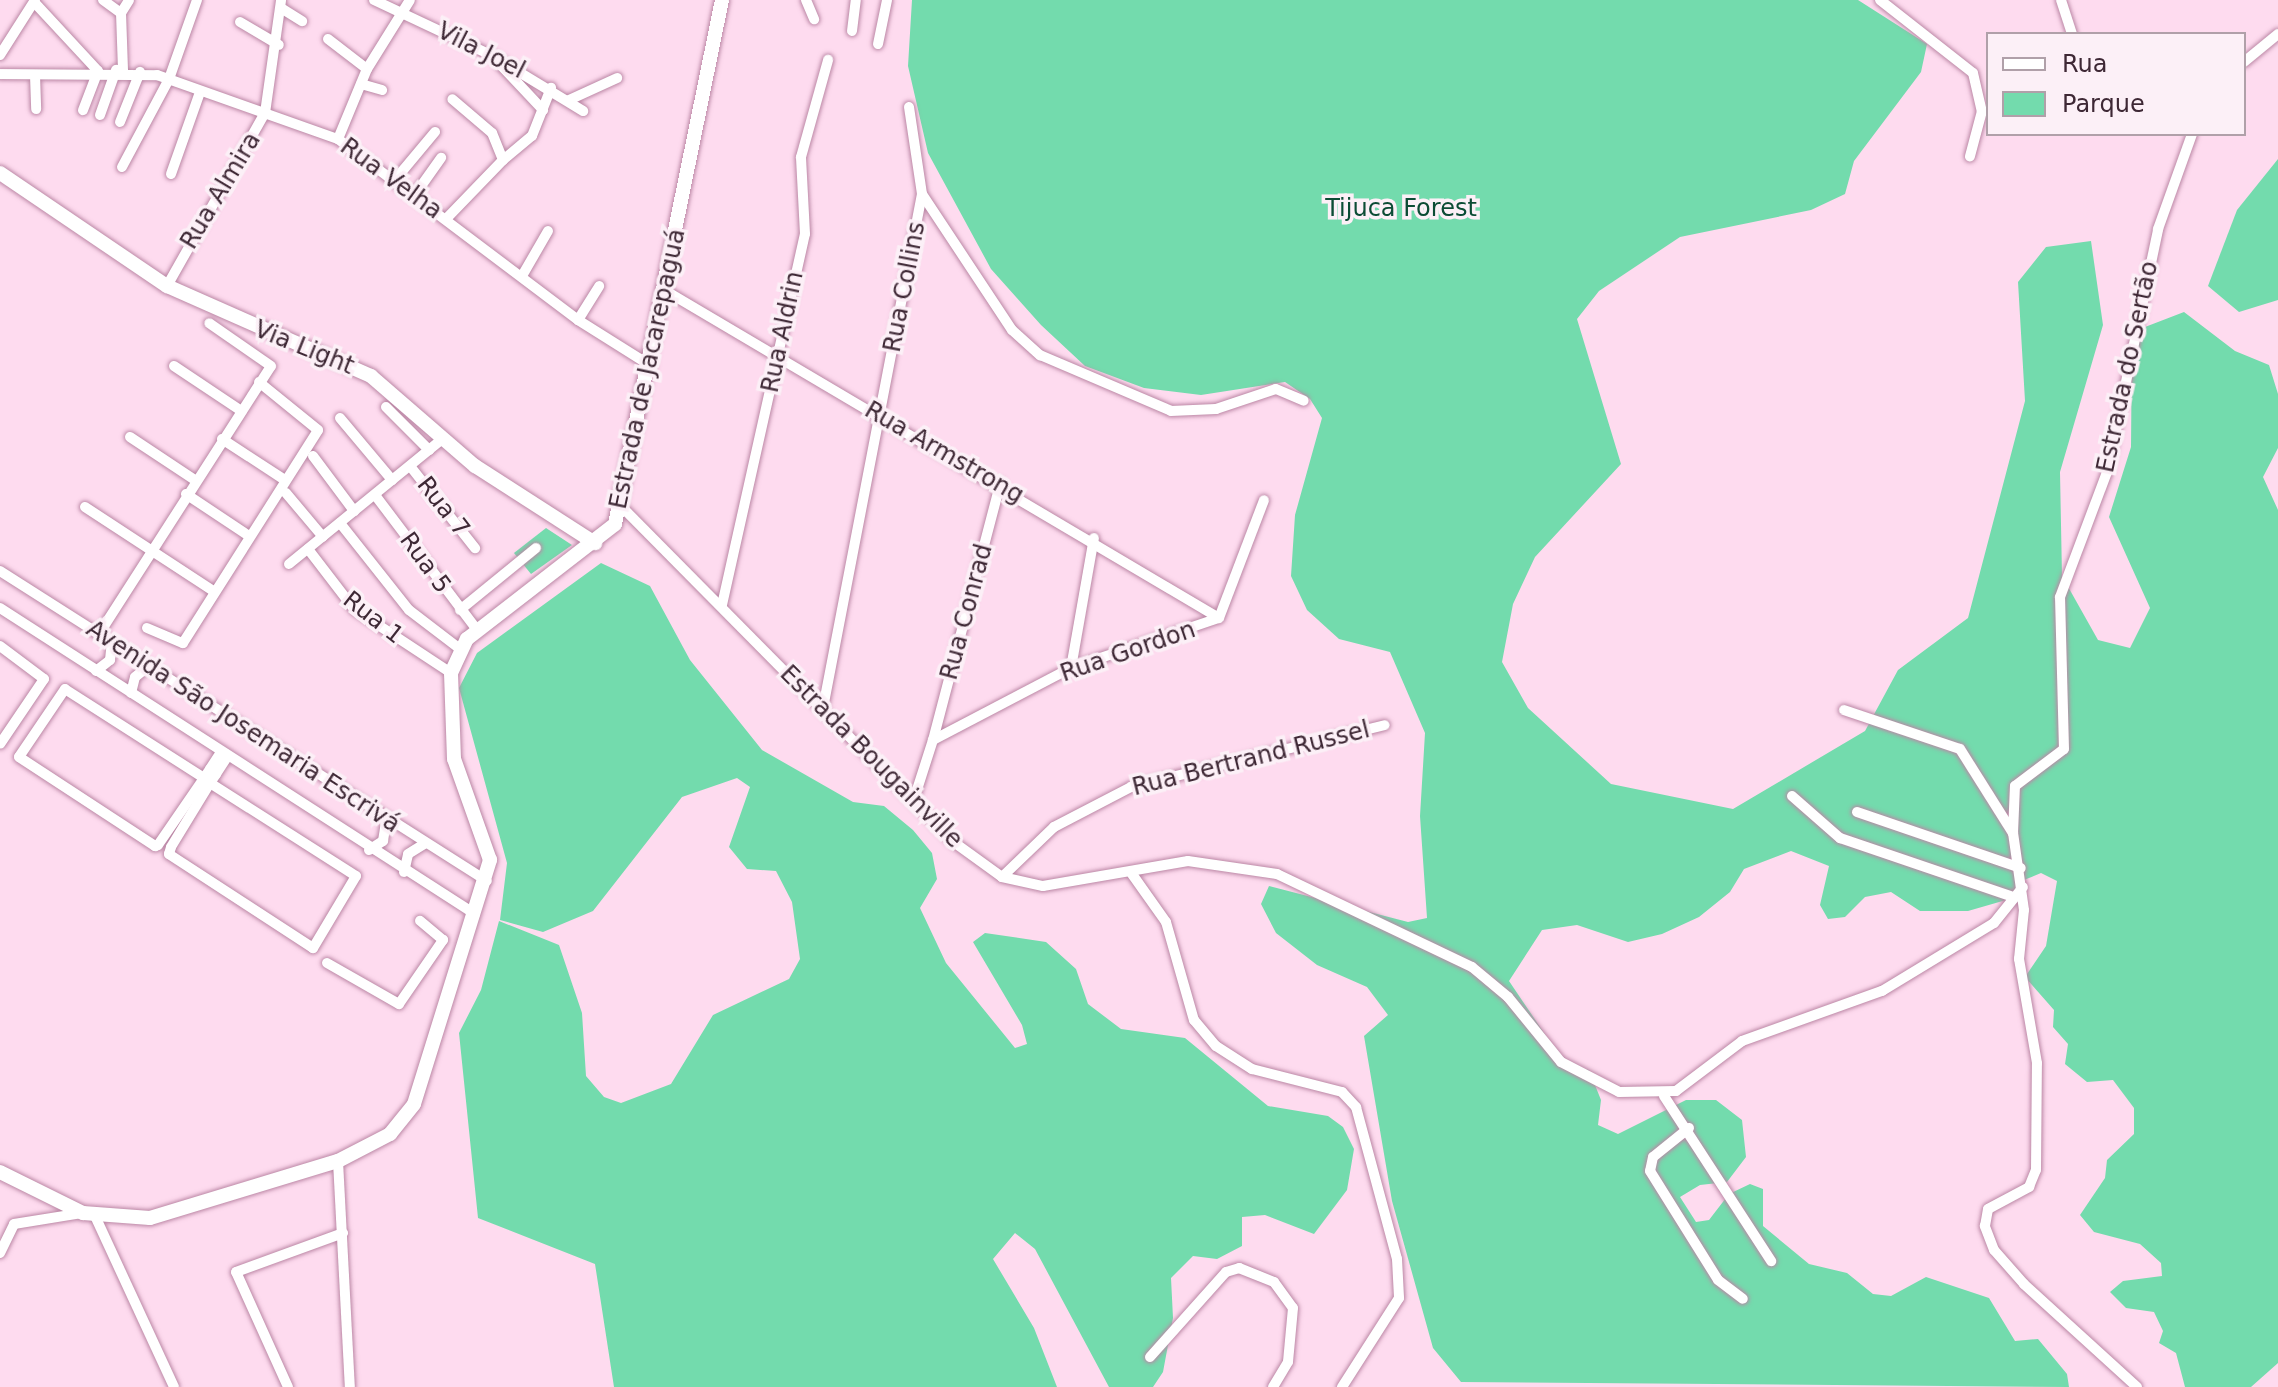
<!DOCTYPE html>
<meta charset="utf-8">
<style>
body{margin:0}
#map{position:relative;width:2278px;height:1387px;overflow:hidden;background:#fedbef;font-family:"DejaVu Sans",sans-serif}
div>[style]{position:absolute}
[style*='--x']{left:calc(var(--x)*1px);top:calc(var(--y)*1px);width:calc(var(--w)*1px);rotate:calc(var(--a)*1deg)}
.green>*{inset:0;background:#73dbad}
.roads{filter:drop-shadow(0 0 2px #bb87a5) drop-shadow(0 0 2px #bb87a5)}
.street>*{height:10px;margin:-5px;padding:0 5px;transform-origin:5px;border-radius:5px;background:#fff}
.secondary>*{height:14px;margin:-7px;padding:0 7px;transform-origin:7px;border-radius:7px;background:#fff}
span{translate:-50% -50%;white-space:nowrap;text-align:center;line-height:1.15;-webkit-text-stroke:7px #fcf0f7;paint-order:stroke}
.street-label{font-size:24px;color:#3e2835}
.park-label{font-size:24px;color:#0c4c35}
.legend{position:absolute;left:1986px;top:32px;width:260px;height:104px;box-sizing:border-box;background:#fcf0f7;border:2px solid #b0a0a9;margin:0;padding:10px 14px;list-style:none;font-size:24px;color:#3e2835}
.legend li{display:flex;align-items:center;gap:16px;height:40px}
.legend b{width:40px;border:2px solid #b0a0a9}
</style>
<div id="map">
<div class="green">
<i style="clip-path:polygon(912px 0,1858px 0,1927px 44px,1921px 72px,1854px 161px,1845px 194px,1811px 210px,1680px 237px,1599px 291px,1577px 319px,1621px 464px,1535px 557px,1513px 604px,1502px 662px,1528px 708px,1611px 784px,1733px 809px,1865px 731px,1898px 670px,1968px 618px,2025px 401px,2018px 282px,2046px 247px,2091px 241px,2103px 325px,2060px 472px,2062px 576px,2098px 640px,2130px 648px,2150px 608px,2109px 517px,2131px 447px,2132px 332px,2184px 312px,2235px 351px,2269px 365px,2278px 394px,2278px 448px,2263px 477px,2278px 510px,2278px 1363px,2251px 1387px,2185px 1387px,2176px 1353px,2159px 1343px,2163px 1331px,2154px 1312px,2126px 1308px,2110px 1292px,2123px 1281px,2162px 1276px,2161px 1263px,2140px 1244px,2094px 1232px,2080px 1215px,2105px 1178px,2107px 1160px,2134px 1134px,2134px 1108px,2113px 1080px,2087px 1082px,2065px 1064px,2068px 1044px,2053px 1027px,2054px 1010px,2025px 977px,2046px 946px,2057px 881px,2041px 873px,2024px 880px,2013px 898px,1968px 911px,1920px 911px,1891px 892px,1865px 897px,1845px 917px,1828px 919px,1820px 905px,1829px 866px,1791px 851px,1744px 869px,1730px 892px,1699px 917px,1662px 934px,1628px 942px,1577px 925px,1542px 930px,1509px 981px,1565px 1064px,1589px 1070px,1601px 1100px,1598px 1125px,1618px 1134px,1686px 1100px,1716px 1100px,1742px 1120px,1746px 1157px,1727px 1182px,1700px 1185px,1680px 1197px,1696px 1222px,1709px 1220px,1729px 1194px,1750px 1184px,1763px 1189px,1763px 1226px,1809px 1264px,1847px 1273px,1873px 1294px,1891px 1296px,1926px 1277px,1989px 1298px,2015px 1341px,2038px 1339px,2067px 1374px,2069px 1387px,1461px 1382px,1433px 1348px,1392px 1201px,1364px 1036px,1388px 1015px,1367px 987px,1317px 965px,1276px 933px,1261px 904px,1269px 886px,1408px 922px,1427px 918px,1420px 816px,1425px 733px,1390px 652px,1339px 639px,1307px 610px,1291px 576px,1295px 515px,1322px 418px,1310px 399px,1285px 382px,1201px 395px,1144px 388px,1085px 366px,1041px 325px,991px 269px,928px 153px,908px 66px)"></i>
<i style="clip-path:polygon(2278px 159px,2278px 300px,2239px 312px,2208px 286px,2237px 210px)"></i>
<i style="clip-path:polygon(546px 528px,572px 545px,531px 574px,514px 553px)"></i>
<i style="clip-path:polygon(601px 563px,650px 586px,690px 660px,762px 750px,853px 802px,884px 806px,913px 830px,932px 853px,937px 879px,920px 908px,946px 963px,1015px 1048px,1027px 1044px,1022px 1025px,973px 942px,985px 933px,1046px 942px,1076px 969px,1088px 1004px,1121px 1029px,1185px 1038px,1268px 1106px,1328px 1116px,1343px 1127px,1354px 1149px,1347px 1190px,1314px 1234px,1265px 1215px,1242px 1217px,1242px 1246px,1217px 1259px,1193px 1256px,1171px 1278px,1173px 1318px,1163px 1372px,1153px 1387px,1109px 1387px,1035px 1249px,1015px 1233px,993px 1259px,1034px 1328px,1057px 1387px,614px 1387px,595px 1264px,478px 1218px,459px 1033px,481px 990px,499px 921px,559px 945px,582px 1013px,586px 1076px,604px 1097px,621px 1103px,671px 1084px,713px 1015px,789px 979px,800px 959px,792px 902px,776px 871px,747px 869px,729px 847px,750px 787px,737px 778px,682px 797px,593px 911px,543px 932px,500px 920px,507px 863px,459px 688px,477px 653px)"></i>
</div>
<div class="roads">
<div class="street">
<i style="--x:103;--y:0;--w:22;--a:36"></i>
<i style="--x:374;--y:0;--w:129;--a:25.2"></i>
<i style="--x:491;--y:55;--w:108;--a:31.3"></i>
<i style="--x:806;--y:0;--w:21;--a:67"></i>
<i style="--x:1880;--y:0;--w:118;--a:38.1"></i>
<i style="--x:1973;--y:73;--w:39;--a:77"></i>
<i style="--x:1982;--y:111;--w:47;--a:104.9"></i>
<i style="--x:2061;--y:0;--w:36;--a:72"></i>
<i style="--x:34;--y:2;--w:94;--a:47.2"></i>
<i style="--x:98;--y:71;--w:42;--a:111"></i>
<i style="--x:281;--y:8;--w:25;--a:32"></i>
<i style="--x:240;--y:22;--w:45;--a:30.5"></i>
<i style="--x:852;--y:31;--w:31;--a:-83"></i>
<i style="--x:328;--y:39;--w:49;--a:37.6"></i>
<i style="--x:878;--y:44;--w:45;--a:-78.4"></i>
<i style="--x:0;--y:55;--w:65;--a:-57.5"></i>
<i style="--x:498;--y:62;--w:66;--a:46.8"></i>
<i style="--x:2244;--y:62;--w:44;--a:-39.5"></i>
<i style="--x:123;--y:70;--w:57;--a:-92"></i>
<i style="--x:121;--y:13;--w:15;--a:-58"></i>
<i style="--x:0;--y:74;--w:157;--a:0.4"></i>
<i style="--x:157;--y:75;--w:192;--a:19.5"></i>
<i style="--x:338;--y:139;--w:301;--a:37"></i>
<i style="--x:578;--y:320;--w:86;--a:32.2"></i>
<i style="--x:35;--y:75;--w:34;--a:88"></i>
<i style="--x:361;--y:84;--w:22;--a:16"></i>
<i style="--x:569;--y:100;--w:53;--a:-24.6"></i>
<i style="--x:100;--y:115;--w:48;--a:-70.4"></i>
<i style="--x:120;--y:122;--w:54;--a:-68.2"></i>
<i style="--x:338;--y:139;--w:76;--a:-67.5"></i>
<i style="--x:367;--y:69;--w:81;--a:-58.1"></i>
<i style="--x:503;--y:160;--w:38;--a:-40"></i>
<i style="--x:532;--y:136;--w:52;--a:-68.4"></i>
<i style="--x:122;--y:167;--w:100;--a:-61.9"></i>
<i style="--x:169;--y:79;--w:84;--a:-70.5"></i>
<i style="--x:171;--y:174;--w:87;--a:-70.5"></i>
<i style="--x:394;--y:181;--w:64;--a:-50.1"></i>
<i style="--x:922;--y:194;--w:163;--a:56.5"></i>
<i style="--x:1012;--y:330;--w:38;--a:42"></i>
<i style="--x:1040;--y:355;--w:142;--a:23.1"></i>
<i style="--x:1171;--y:411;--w:45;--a:-2.5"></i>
<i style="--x:1216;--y:409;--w:63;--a:-18.4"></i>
<i style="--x:1276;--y:389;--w:30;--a:23"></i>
<i style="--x:414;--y:196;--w:47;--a:-54.6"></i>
<i style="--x:446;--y:219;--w:82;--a:-46"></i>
<i style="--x:503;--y:160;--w:29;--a:-112"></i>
<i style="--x:492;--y:133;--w:52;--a:-139.6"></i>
<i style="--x:522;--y:276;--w:52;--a:-60"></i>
<i style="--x:167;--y:286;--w:199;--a:-60.5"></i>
<i style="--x:265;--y:113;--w:114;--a:-81.9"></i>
<i style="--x:666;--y:291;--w:642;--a:30.6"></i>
<i style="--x:578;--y:320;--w:40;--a:-58"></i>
<i style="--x:174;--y:366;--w:79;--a:33.7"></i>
<i style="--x:386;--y:407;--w:61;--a:45"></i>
<i style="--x:340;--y:418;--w:81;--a:50"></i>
<i style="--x:130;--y:437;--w:78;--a:33.5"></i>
<i style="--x:222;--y:439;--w:75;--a:33.1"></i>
<i style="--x:313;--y:456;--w:69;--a:53.3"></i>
<i style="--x:410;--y:466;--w:105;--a:51.6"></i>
<i style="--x:286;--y:493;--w:57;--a:49.9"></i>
<i style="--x:186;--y:494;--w:76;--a:33.7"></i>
<i style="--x:375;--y:495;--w:169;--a:52.9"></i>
<i style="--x:620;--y:505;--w:476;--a:45.3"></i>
<i style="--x:955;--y:843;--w:58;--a:35.9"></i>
<i style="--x:1002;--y:877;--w:42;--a:12.4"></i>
<i style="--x:1043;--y:886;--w:147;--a:-9.8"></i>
<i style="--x:1188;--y:861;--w:90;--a:8.3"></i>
<i style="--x:1277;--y:874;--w:216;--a:25.5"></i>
<i style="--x:1472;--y:967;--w:47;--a:39.8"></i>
<i style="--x:1508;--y:997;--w:84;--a:50.8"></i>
<i style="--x:1561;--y:1062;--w:65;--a:27.3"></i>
<i style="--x:1619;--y:1092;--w:57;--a:-1"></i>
<i style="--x:1676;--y:1091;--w:83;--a:-37.1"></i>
<i style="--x:1742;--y:1041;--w:149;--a:-19.7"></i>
<i style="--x:1882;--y:991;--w:131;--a:-31.3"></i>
<i style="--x:1994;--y:923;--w:46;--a:-51.1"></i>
<i style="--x:85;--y:507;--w:155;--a:33.2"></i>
<i style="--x:340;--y:523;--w:111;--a:51.6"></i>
<i style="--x:409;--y:610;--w:64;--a:37.4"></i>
<i style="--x:308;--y:549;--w:76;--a:52.5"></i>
<i style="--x:354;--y:609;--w:116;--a:33.4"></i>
<i style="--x:289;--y:564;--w:198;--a:-39.2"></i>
<i style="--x:0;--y:571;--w:577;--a:32.48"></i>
<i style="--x:722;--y:605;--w:380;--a:-77.4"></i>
<i style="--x:805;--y:234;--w:77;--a:-93"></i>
<i style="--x:801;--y:157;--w:101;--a:-74.4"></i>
<i style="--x:0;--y:608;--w:565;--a:32.79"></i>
<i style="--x:460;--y:610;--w:98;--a:-39.2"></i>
<i style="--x:147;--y:628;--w:39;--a:23"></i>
<i style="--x:183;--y:643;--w:252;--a:-57.6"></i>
<i style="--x:318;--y:430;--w:76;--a:-140.9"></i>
<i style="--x:99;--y:634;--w:318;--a:-57.3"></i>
<i style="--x:271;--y:366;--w:75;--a:-145.3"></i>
<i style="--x:0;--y:646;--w:55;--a:36.9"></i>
<i style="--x:44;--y:679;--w:78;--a:124.1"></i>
<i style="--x:1071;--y:668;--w:132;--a:-80"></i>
<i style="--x:96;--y:671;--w:18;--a:-38"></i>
<i style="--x:110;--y:660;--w:18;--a:-84"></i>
<i style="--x:131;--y:693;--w:16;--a:-76"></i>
<i style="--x:135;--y:677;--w:18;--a:-38"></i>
<i style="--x:823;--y:708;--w:523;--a:-79.1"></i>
<i style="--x:922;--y:194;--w:88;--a:-98.5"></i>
<i style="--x:1844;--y:710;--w:122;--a:18.6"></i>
<i style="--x:1960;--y:749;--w:99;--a:57.8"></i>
<i style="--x:933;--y:740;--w:265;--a:-75.3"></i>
<i style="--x:204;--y:778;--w:165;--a:-147.4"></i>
<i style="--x:65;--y:689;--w:82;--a:124.1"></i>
<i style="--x:19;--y:757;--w:163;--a:33.2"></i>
<i style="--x:155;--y:846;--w:3;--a:-18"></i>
<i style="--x:158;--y:845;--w:81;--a:-55.5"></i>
<i style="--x:204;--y:778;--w:11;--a:-56"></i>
<i style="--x:210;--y:769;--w:20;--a:-57"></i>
<i style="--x:210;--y:783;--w:173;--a:32.5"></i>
<i style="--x:356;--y:876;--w:84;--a:120.8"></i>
<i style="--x:313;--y:948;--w:172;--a:-146.9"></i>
<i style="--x:169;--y:854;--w:7;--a:-74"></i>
<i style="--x:171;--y:847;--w:75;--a:-58.6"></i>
<i style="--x:210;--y:783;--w:11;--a:-56"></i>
<i style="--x:216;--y:774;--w:20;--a:-57"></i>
<i style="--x:915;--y:796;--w:59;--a:-72.2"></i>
<i style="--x:933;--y:740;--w:156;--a:-27.6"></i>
<i style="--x:1071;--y:668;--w:156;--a:-18.7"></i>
<i style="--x:1219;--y:618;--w:126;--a:-69.1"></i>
<i style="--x:1792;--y:796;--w:64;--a:41.2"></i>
<i style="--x:1840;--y:838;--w:180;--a:18.8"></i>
<i style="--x:1857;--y:812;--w:173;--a:18.9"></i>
<i style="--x:369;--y:850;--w:17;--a:-33"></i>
<i style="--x:383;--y:841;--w:20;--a:-81"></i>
<i style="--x:404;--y:872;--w:18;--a:-77"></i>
<i style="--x:408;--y:854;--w:19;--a:-32"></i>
<i style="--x:1132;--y:874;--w:59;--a:54.7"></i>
<i style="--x:1166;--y:922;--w:102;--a:74.1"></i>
<i style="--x:1194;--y:1020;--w:34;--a:50"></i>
<i style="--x:1216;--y:1046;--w:43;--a:32.6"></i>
<i style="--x:1252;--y:1069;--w:93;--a:14.3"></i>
<i style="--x:1342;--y:1092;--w:21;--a:47"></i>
<i style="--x:1356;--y:1107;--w:157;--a:74.9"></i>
<i style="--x:1397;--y:1259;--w:39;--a:87"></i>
<i style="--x:1399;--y:1298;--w:106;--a:122.6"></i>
<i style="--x:1002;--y:877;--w:72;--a:-43.9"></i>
<i style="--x:1054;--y:827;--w:87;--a:-27.5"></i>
<i style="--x:1131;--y:787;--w:261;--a:-13.7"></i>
<i style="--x:327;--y:963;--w:83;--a:29.7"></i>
<i style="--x:399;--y:1004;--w:78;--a:-55.5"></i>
<i style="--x:443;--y:940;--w:30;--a:-140"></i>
<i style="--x:1664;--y:1096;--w:197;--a:57"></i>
<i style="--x:1689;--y:1128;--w:46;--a:141.1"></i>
<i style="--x:1653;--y:1157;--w:14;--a:102"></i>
<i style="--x:1650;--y:1171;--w:128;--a:58"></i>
<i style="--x:1718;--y:1280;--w:31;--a:37"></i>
<i style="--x:338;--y:1161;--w:226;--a:87"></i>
<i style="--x:95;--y:1216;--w:188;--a:65.2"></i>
<i style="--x:0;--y:1253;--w:32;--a:-64"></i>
<i style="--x:14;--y:1224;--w:70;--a:-9.1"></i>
<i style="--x:1150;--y:1357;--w:114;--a:-48.2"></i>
<i style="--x:1226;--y:1272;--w:14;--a:-17"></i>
<i style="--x:1239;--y:1268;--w:38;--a:22"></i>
<i style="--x:1274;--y:1282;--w:32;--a:54"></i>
<i style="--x:1293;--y:1308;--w:54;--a:95.3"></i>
<i style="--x:1288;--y:1362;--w:29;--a:121"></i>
<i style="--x:288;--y:1387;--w:126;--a:-114.3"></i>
<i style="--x:236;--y:1272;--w:114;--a:-20"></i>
<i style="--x:2137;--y:1387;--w:153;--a:-137.7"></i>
<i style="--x:2024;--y:1284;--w:45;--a:-131.4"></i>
<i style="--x:1994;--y:1250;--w:26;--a:-111"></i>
<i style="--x:1985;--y:1226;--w:17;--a:-80"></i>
<i style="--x:1988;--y:1209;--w:47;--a:-28.2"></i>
<i style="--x:2029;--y:1187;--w:18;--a:-68"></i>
<i style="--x:2036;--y:1170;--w:107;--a:-89.5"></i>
<i style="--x:2037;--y:1063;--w:106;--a:-99.8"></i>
<i style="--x:2019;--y:959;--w:49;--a:-84.2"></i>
<i style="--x:2024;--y:910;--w:78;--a:-98.1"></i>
<i style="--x:2013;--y:833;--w:47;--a:-87.6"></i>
<i style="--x:2015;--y:786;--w:61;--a:-37.1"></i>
<i style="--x:2064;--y:749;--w:152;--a:-91.5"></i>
<i style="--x:2060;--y:597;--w:134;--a:-69.4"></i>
<i style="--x:2107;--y:472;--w:248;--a:-78.1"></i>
<i style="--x:2158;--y:229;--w:101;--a:-70.3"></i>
</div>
<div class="secondary">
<i style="--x:0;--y:173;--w:202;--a:34.1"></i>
<i style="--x:167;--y:286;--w:223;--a:23.8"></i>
<i style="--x:371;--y:376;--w:138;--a:40.9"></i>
<i style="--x:475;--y:466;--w:143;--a:32.7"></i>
<i style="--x:0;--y:1172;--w:93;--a:26.3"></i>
<i style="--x:83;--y:1213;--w:67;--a:4.3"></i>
<i style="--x:150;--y:1218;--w:196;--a:-16.9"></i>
<i style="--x:338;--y:1161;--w:59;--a:-27.4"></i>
<i style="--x:390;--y:1134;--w:38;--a:-51"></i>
<i style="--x:414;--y:1104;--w:256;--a:-72.7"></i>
<i style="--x:490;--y:860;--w:107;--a:-109.6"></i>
<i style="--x:454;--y:759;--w:86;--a:-92"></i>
<i style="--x:451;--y:673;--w:38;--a:-65"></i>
<i style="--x:467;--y:639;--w:187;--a:-37.8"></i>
<i style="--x:615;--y:524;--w:535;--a:-78.46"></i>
</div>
</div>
<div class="street-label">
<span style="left:481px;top:51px;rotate:27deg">Vila Joel</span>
<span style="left:391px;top:179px;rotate:36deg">Rua Velha</span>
<span style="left:221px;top:191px;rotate:-59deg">Rua Almira</span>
<span style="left:905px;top:287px;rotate:-79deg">Rua Collins</span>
<span style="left:783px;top:332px;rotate:-78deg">Rua Aldrin</span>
<span style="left:304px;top:348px;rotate:22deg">Via Light</span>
<span style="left:2128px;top:367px;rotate:-78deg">Estrada do Sertão</span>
<span style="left:648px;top:369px;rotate:-78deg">Estrada de Jacarepaguá</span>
<span style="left:944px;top:453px;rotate:30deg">Rua Armstrong</span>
<span style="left:443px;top:507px;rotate:52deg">Rua 7</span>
<span style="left:425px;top:563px;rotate:54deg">Rua 5</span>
<span style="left:967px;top:612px;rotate:-75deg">Rua Conrad</span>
<span style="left:373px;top:618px;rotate:38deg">Rua 1</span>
<span style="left:1128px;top:652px;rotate:-19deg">Rua Gordon</span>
<span style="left:243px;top:727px;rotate:33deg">Avenida São Josemaria Escrivá</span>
<span style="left:871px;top:757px;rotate:45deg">Estrada Bougainville</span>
<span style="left:1251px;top:759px;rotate:-14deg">Rua Bertrand Russel</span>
</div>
<div class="park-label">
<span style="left:1401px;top:209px">Tijuca Forest</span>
</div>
<ul class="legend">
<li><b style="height:10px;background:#fff"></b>Rua</li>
<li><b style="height:22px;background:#73dbad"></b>Parque</li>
</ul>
</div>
